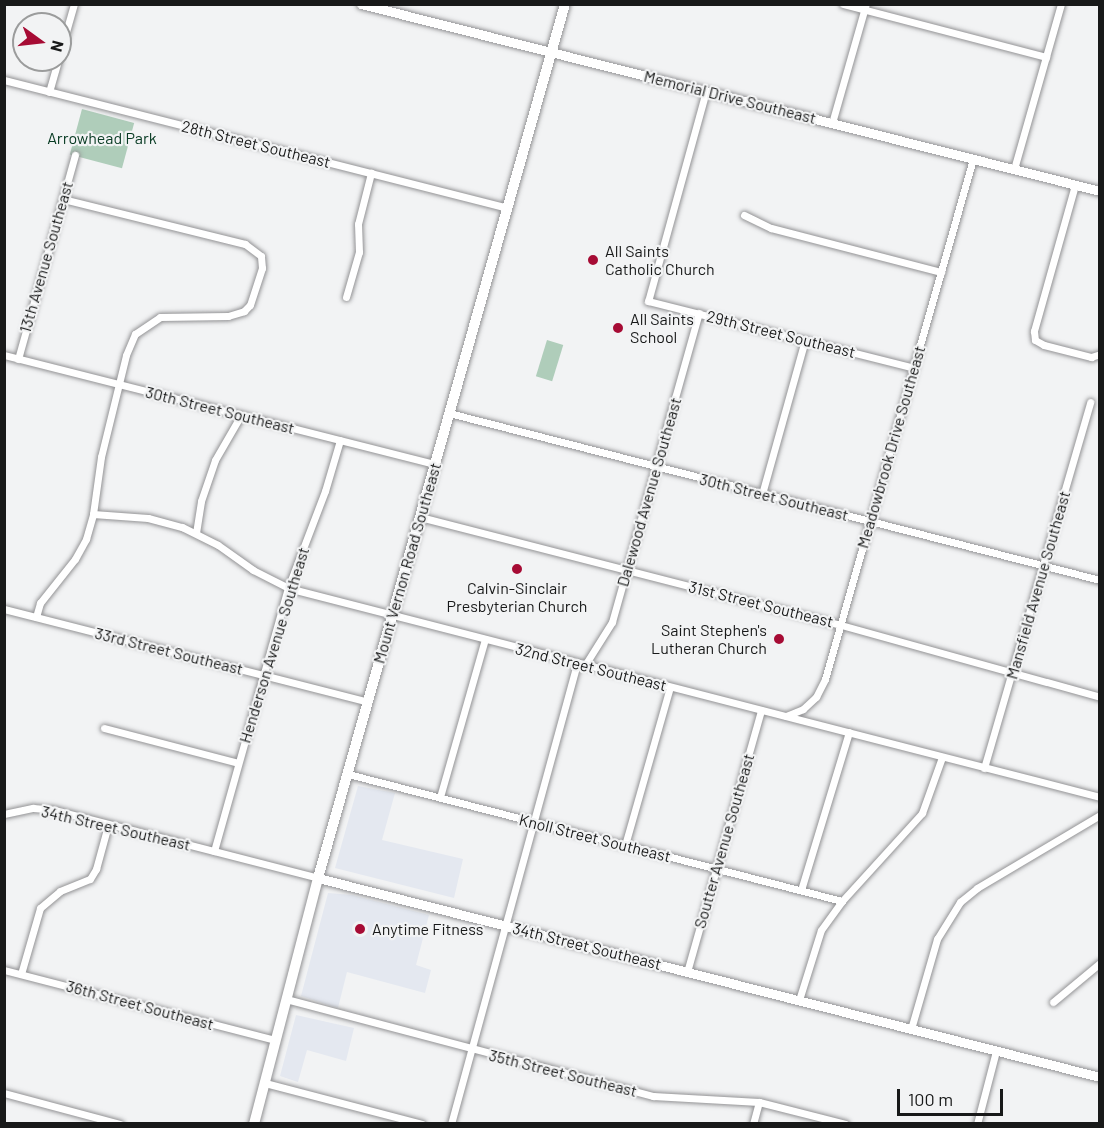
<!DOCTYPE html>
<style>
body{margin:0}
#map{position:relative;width:1104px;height:1128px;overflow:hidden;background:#f2f3f4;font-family:Barlow,sans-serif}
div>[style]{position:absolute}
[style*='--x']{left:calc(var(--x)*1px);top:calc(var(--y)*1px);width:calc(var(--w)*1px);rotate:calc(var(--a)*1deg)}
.built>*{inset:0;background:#e4e8f0}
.green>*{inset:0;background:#afcdba;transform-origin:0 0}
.roads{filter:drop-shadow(0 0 2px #939395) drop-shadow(0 0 2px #939395)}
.street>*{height:7px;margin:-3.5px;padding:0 3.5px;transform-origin:3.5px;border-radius:3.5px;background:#fff}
.secondary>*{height:9px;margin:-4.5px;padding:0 4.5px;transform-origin:4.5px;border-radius:4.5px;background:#fff}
.primary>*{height:10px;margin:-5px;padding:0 5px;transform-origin:5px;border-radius:5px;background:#fff}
.dots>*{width:16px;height:16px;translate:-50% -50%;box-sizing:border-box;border:3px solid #f2f3f4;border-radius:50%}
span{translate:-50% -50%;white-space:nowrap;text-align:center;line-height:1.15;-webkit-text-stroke:4.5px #f2f3f4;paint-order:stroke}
.street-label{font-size:16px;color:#181919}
.park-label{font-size:16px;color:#073a22}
.poi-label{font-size:16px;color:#181919}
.left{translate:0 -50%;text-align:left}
.right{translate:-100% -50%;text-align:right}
.frame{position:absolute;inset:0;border:6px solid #181919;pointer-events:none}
.north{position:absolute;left:12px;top:12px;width:60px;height:60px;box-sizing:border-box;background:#f2f3f4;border:2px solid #9b9c9c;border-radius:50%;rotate:105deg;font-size:16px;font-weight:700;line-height:24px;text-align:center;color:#181919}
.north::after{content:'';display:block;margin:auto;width:21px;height:27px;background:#a60b34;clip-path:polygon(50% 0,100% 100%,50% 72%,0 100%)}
.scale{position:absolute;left:897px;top:1089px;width:106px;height:27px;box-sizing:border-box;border:3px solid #181919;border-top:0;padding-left:8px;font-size:18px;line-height:21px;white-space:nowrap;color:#181919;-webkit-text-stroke:4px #f2f3f4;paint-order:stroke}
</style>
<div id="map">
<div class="built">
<i style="clip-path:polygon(358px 786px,395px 793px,382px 840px,463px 859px,454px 898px,335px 868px)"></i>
<i style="clip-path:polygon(328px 893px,352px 895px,429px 915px,416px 965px,431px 970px,425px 993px,347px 972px,338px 1008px,301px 996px)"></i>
<i style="clip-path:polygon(296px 1015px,354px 1028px,346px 1061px,307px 1050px,298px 1082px,280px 1076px)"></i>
</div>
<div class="green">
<i style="left:82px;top:109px;width:54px;height:47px;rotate:15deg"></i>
<i style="left:547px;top:340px;width:17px;height:38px;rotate:17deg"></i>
</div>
<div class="roads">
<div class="street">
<i style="--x:843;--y:4;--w:210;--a:14.6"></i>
<i style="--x:60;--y:53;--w:51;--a:-74.1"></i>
<i style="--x:4;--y:80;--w:520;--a:14.25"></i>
<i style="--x:706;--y:91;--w:218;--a:105.4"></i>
<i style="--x:648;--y:301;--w:274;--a:14.1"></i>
<i style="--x:49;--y:92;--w:33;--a:-74"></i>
<i style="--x:832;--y:123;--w:124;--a:-74.1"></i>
<i style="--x:1014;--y:169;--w:172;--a:-74.1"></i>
<i style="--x:1075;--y:185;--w:152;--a:105.7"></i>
<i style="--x:1034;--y:331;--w:9;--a:84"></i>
<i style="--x:1035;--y:340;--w:10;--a:29"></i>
<i style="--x:1044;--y:345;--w:49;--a:14.3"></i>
<i style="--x:1091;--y:357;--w:9;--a:-18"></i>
<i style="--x:744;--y:215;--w:30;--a:26"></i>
<i style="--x:771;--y:228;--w:176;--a:14.5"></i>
<i style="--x:346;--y:297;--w:47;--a:-73.9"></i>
<i style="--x:359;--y:252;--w:28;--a:-92"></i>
<i style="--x:358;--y:224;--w:53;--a:-75.7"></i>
<i style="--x:4;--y:355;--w:445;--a:14.2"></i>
<i style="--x:18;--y:359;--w:212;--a:-74.4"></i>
<i style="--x:449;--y:413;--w:672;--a:14.39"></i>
<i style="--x:762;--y:494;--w:160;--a:-74.4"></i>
<i style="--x:93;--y:514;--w:55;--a:4.2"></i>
<i style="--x:148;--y:518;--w:35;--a:15"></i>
<i style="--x:182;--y:527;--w:40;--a:26.6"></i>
<i style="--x:218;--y:545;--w:43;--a:35.5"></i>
<i style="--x:253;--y:570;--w:39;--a:27"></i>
<i style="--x:288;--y:588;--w:838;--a:14.43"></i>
<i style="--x:420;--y:517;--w:435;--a:14.4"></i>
<i style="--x:841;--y:625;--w:269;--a:15.5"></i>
<i style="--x:196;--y:533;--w:32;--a:-81"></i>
<i style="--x:201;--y:501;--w:43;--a:-71.1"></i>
<i style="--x:215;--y:460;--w:52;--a:-60"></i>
<i style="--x:4;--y:609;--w:376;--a:14.3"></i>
<i style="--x:36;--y:617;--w:15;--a:-74"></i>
<i style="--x:40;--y:603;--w:56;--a:-51.5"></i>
<i style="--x:75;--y:559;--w:23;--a:-61"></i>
<i style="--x:86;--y:539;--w:26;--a:-74"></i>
<i style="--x:93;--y:514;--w:58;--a:-82"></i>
<i style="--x:101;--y:457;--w:105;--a:-76.2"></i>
<i style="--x:126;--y:355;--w:23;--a:-67"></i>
<i style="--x:135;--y:334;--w:30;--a:-34"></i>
<i style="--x:160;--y:317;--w:68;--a:-0.8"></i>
<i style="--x:228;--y:316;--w:17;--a:-17"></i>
<i style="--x:244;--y:311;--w:8;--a:-45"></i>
<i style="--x:250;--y:305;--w:39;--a:-72"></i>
<i style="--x:262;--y:268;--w:12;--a:-95"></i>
<i style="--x:261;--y:256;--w:20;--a:-143"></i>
<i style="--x:245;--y:244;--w:187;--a:-166.1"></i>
<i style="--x:585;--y:665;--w:51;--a:-57.9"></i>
<i style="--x:612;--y:622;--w:321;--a:-74.3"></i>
<i style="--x:786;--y:716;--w:18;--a:-22"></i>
<i style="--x:803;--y:709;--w:18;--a:-43"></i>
<i style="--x:816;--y:697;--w:20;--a:-63"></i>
<i style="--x:825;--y:679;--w:541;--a:-74.11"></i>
<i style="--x:104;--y:728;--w:138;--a:14.6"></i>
<i style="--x:984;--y:768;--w:381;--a:-73.8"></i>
<i style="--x:348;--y:774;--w:510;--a:14.42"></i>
<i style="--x:440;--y:797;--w:164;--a:-74.1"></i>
<i style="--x:4;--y:814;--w:30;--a:-12"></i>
<i style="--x:33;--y:808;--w:21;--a:5"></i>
<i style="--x:54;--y:810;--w:273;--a:14.4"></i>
<i style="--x:625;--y:845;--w:164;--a:-74.1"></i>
<i style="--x:214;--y:851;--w:273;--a:-74.3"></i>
<i style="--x:288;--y:588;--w:104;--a:-69.1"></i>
<i style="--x:325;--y:491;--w:53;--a:-73.6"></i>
<i style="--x:801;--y:890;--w:165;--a:-73.1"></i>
<i style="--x:4;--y:970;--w:280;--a:14.5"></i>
<i style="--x:687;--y:972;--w:272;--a:-74.2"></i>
<i style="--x:21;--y:974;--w:69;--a:-73.9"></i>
<i style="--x:40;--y:908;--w:26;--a:-40"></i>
<i style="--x:60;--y:891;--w:32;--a:-22"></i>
<i style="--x:90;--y:879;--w:12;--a:-59"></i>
<i style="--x:96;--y:869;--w:46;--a:-74.7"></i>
<i style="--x:286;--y:999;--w:380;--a:14.8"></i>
<i style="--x:653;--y:1096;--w:106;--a:3.2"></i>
<i style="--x:759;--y:1102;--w:89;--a:14.3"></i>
<i style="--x:799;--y:1000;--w:73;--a:-72.6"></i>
<i style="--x:821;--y:930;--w:36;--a:-54"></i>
<i style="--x:842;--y:901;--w:119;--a:-47.7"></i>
<i style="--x:922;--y:813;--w:59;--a:-70.3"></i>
<i style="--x:1053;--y:1002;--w:61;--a:-39.7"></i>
<i style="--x:911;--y:1029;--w:94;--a:-73.9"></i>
<i style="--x:937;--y:939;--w:44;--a:-58.1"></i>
<i style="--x:960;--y:902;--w:22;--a:-39"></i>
<i style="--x:977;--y:888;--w:143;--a:-30.7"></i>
<i style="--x:265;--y:1083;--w:162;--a:14.6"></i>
<i style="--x:4;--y:1093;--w:120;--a:15"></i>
<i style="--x:451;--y:1124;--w:478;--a:-74.7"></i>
<i style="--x:753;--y:1124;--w:23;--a:-75"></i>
<i style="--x:977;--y:1124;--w:75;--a:-75.4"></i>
</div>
<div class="secondary">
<i style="--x:361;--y:4;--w:762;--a:14.2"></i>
<i style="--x:318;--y:878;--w:807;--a:14.28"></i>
</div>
<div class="primary">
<i style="--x:254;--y:1124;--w:254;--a:-75.4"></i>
<i style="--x:318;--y:878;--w:908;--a:-74.22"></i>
</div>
</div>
<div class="dots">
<i style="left:593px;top:260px;background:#a60b34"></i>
<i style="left:618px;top:328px;background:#a60b34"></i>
<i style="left:517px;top:569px;background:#a60b34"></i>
<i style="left:779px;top:639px;background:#a60b34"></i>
<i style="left:360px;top:929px;background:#a60b34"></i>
</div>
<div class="street-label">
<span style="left:730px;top:97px;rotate:14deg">Memorial Drive Southeast</span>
<span style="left:256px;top:144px;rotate:14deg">28th Street Southeast</span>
<span style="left:46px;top:257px;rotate:-74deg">13th Avenue Southeast</span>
<span style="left:781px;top:334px;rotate:14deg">29th Street Southeast</span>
<span style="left:220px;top:410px;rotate:14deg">30th Street Southeast</span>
<span style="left:891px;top:447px;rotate:-74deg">Meadowbrook Drive Southeast</span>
<span style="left:649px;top:492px;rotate:-74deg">Dalewood Avenue Southeast</span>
<span style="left:774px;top:497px;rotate:14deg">30th Street Southeast</span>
<span style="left:407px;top:563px;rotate:-74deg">Mount Vernon Road Southeast</span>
<span style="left:1038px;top:585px;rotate:-74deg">Mansfield Avenue Southeast</span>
<span style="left:761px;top:604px;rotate:14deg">31st Street Southeast</span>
<span style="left:274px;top:645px;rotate:-73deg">Henderson Avenue Southeast</span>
<span style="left:169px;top:651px;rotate:14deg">33rd Street Southeast</span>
<span style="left:591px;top:667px;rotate:14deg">32nd Street Southeast</span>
<span style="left:116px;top:828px;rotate:13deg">34th Street Southeast</span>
<span style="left:595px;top:838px;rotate:14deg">Knoll Street Southeast</span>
<span style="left:724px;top:841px;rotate:-74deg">Soutter Avenue Southeast</span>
<span style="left:587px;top:946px;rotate:14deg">34th Street Southeast</span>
<span style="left:140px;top:1005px;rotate:15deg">36th Street Southeast</span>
<span style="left:563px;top:1073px;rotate:14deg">35th Street Southeast</span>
</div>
<div class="park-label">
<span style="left:102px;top:138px">Arrowhead Park</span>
</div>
<div class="poi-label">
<span class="left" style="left:605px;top:260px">All Saints<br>Catholic Church</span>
<span class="left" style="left:630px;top:328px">All Saints<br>School</span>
<span style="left:517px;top:597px">Calvin-Sinclair<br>Presbyterian Church</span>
<span class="right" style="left:767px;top:639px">Saint Stephen's<br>Lutheran Church</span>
<span class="left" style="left:372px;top:929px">Anytime Fitness</span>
</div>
<div class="frame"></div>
<div class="north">N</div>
<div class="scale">100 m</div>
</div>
